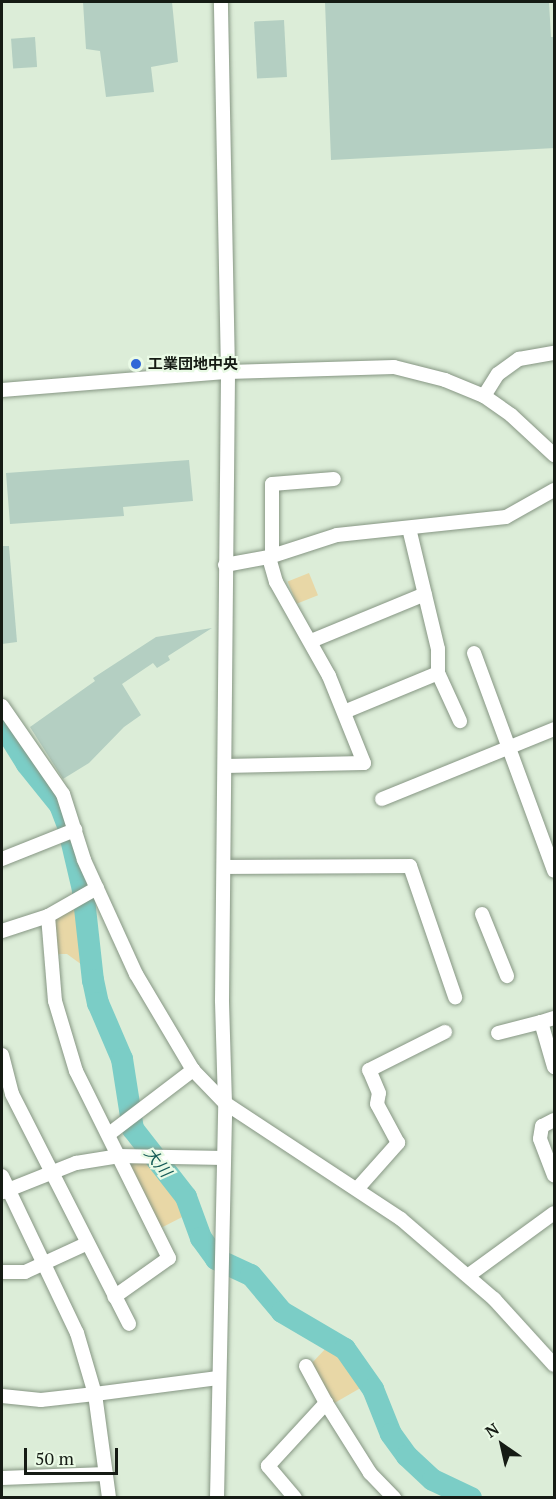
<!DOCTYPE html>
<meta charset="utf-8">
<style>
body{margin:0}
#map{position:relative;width:556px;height:1499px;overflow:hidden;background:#dcedd8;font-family:"PT Serif","Noto Sans JP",serif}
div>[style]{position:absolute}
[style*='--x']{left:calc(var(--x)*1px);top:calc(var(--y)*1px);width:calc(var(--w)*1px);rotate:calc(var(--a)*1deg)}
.green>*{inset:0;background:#e8d7a6;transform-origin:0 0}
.river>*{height:22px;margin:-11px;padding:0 11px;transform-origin:11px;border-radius:11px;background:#7bcdc6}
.building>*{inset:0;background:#b4cfc2;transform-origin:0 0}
.roads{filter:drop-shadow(0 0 2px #869683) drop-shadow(0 0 2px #869683)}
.minor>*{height:14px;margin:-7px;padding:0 7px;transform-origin:7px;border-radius:7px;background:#fff}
.dots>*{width:16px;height:16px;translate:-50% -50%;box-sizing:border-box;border:3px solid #e9fae5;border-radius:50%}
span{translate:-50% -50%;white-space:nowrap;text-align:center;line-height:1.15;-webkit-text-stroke:4.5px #e9fae5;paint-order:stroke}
.poi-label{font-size:15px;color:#151b14;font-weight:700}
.left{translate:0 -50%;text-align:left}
.water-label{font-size:16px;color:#155b57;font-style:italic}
.frame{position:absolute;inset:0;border:3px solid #151b14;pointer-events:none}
.north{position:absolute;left:472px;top:1415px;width:60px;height:60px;-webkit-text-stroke:4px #e9fae5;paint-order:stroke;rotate:326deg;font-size:16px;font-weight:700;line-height:24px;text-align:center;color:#151b14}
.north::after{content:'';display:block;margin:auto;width:21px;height:27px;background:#151b14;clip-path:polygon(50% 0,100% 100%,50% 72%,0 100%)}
.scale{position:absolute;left:24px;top:1448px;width:94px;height:27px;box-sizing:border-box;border:3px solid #151b14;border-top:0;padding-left:8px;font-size:18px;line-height:21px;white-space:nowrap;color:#151b14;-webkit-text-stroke:4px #e9fae5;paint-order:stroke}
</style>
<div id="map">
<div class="green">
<i style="left:309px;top:573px;width:24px;height:23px;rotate:68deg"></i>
<i style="clip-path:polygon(82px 901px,89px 970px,67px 954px,53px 954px,50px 917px)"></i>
<i style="clip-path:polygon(154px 1160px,184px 1198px,190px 1213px,157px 1230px,129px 1171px,133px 1161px)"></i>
<i style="clip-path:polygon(329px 1345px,364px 1386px,331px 1405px,311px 1364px)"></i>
</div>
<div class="river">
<i style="--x:2;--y:724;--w:47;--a:58"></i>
<i style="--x:27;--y:764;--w:53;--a:51.2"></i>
<i style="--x:60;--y:805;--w:22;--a:69"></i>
<i style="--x:68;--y:826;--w:66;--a:76.8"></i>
<i style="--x:83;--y:890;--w:91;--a:83.7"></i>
<i style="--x:93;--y:980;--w:24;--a:78"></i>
<i style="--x:98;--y:1003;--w:61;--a:66.8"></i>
<i style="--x:122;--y:1059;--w:71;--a:81.1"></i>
<i style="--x:133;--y:1129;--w:86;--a:52.1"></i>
<i style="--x:186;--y:1197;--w:44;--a:69.9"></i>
<i style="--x:201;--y:1238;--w:26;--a:54"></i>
<i style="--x:216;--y:1259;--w:38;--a:25"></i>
<i style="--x:251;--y:1275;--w:48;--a:50"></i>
<i style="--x:282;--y:1312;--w:73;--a:30.4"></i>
<i style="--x:345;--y:1349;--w:49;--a:55"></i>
<i style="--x:373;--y:1389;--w:48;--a:68.2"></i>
<i style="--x:391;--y:1434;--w:27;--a:54"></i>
<i style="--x:407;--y:1456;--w:35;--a:43"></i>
<i style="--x:433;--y:1480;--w:42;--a:25.3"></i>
</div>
<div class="building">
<i style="clip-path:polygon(83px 2px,172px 2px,178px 62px,151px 67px,154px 92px,106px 97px,100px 51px,86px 49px)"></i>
<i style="clip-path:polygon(325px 2px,549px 2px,551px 37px,555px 37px,555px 148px,331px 160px)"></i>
<i style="left:284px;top:20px;width:57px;height:30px;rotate:87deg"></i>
<i style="left:35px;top:37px;width:30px;height:24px;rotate:86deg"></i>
<i style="clip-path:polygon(189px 460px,193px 501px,123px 507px,124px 516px,10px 524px,6px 473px)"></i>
<i style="clip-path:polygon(2px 546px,9px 546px,17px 642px,2px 644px)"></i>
<i style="clip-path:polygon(212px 628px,168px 656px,170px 660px,157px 668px,153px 663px,122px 684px,141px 715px,124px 727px,89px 763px,63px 779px,30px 727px,95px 681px,93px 678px,156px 637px)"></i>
</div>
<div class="roads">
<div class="minor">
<i style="--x:2;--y:390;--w:227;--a:-4.6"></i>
<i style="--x:228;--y:372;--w:166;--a:-1.7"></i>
<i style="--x:394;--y:367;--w:53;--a:14.3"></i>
<i style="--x:445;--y:380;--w:42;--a:22.3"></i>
<i style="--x:484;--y:396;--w:33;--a:35"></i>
<i style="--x:511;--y:415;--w:59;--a:42.9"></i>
<i style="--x:484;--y:396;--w:26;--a:-58"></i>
<i style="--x:498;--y:374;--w:26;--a:-36"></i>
<i style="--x:519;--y:359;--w:36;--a:-10"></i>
<i style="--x:272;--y:555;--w:71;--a:-90"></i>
<i style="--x:272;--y:484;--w:62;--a:-4.6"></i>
<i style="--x:225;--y:565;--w:45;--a:-10.3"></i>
<i style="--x:269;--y:557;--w:71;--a:-17.9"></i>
<i style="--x:337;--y:535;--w:170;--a:-6.1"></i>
<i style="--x:506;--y:517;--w:55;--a:-29.4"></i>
<i style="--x:311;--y:641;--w:123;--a:-22.4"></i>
<i style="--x:474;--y:653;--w:232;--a:69.8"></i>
<i style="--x:438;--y:673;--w:53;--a:65.4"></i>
<i style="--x:2;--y:706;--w:107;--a:55.3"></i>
<i style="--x:63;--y:794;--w:69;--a:72.3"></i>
<i style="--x:84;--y:860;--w:125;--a:65.5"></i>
<i style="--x:136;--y:974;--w:112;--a:59.3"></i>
<i style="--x:193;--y:1070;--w:46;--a:45.9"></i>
<i style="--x:225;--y:1103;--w:211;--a:33.4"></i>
<i style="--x:401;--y:1219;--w:123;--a:40.7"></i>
<i style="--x:494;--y:1299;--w:89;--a:47.7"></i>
<i style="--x:344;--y:712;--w:102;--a:-22.5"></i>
<i style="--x:438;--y:673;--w:24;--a:-90"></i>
<i style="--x:438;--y:649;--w:124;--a:-103.5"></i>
<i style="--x:225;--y:766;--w:139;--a:-1.2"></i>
<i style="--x:364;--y:763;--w:94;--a:-111.9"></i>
<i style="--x:329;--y:676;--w:108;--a:-119.4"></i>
<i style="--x:276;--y:582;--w:26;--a:-106"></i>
<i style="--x:382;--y:799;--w:186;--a:-22.1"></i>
<i style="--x:2;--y:859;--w:79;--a:-21.7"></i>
<i style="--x:224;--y:867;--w:186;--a:-0.3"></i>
<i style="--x:410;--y:866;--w:139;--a:71"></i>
<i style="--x:97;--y:888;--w:56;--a:150.3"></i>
<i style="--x:48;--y:916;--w:85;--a:85.3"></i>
<i style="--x:55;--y:1001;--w:73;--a:73.3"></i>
<i style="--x:76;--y:1071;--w:209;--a:63.6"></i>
<i style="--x:169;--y:1258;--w:67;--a:144.7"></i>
<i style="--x:482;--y:914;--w:67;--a:68"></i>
<i style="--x:2;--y:931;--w:48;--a:-18.1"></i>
<i style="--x:554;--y:1018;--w:14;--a:163"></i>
<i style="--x:541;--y:1022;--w:47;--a:73.9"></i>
<i style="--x:498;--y:1033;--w:44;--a:-14.3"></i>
<i style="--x:2;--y:1055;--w:40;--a:75.6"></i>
<i style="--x:12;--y:1094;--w:258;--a:63"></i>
<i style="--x:554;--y:1120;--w:13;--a:153"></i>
<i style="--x:542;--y:1126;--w:13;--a:99"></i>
<i style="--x:540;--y:1139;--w:39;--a:69"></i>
<i style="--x:109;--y:1134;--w:106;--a:-37.3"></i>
<i style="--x:2;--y:1176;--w:174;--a:64.5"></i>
<i style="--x:77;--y:1333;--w:64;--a:73.6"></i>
<i style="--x:95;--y:1394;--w:124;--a:-7.4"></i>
<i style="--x:357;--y:1189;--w:62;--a:-48.3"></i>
<i style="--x:398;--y:1143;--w:44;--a:-118.3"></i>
<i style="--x:377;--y:1104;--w:11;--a:-80"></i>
<i style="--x:379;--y:1093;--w:25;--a:-113"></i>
<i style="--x:369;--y:1070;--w:85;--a:-26.6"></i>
<i style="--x:3;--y:1192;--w:79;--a:-21.7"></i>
<i style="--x:76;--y:1163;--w:44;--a:-9.2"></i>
<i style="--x:119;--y:1156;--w:105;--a:1.1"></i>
<i style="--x:2;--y:1272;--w:23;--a:0"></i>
<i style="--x:25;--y:1272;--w:67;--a:-24.7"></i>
<i style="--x:469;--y:1275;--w:105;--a:-36.1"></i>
<i style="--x:306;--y:1366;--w:42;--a:61.6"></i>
<i style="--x:2;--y:1396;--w:39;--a:6"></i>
<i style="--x:41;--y:1400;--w:54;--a:-6.3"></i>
<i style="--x:95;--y:1394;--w:105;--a:82.3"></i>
<i style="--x:2;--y:1478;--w:104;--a:-2.2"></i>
<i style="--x:217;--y:1498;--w:395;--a:-88.8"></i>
<i style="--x:225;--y:1103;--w:103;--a:-91.7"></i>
<i style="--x:222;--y:1000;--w:628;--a:-89.45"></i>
<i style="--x:228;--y:372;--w:370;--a:-91.1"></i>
<i style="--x:295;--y:1498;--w:42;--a:-130.2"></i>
<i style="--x:268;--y:1466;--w:86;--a:-47.4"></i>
<i style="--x:326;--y:1403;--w:83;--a:57.8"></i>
<i style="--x:370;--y:1473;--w:35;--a:46"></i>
</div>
</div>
<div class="dots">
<i style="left:136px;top:364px;background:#3168d7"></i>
</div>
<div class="poi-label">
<span class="left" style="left:148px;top:364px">工業団地中央</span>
</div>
<div class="water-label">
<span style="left:158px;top:1162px;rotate:52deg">大川</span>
</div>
<div class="frame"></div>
<div class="north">N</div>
<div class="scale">50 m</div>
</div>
